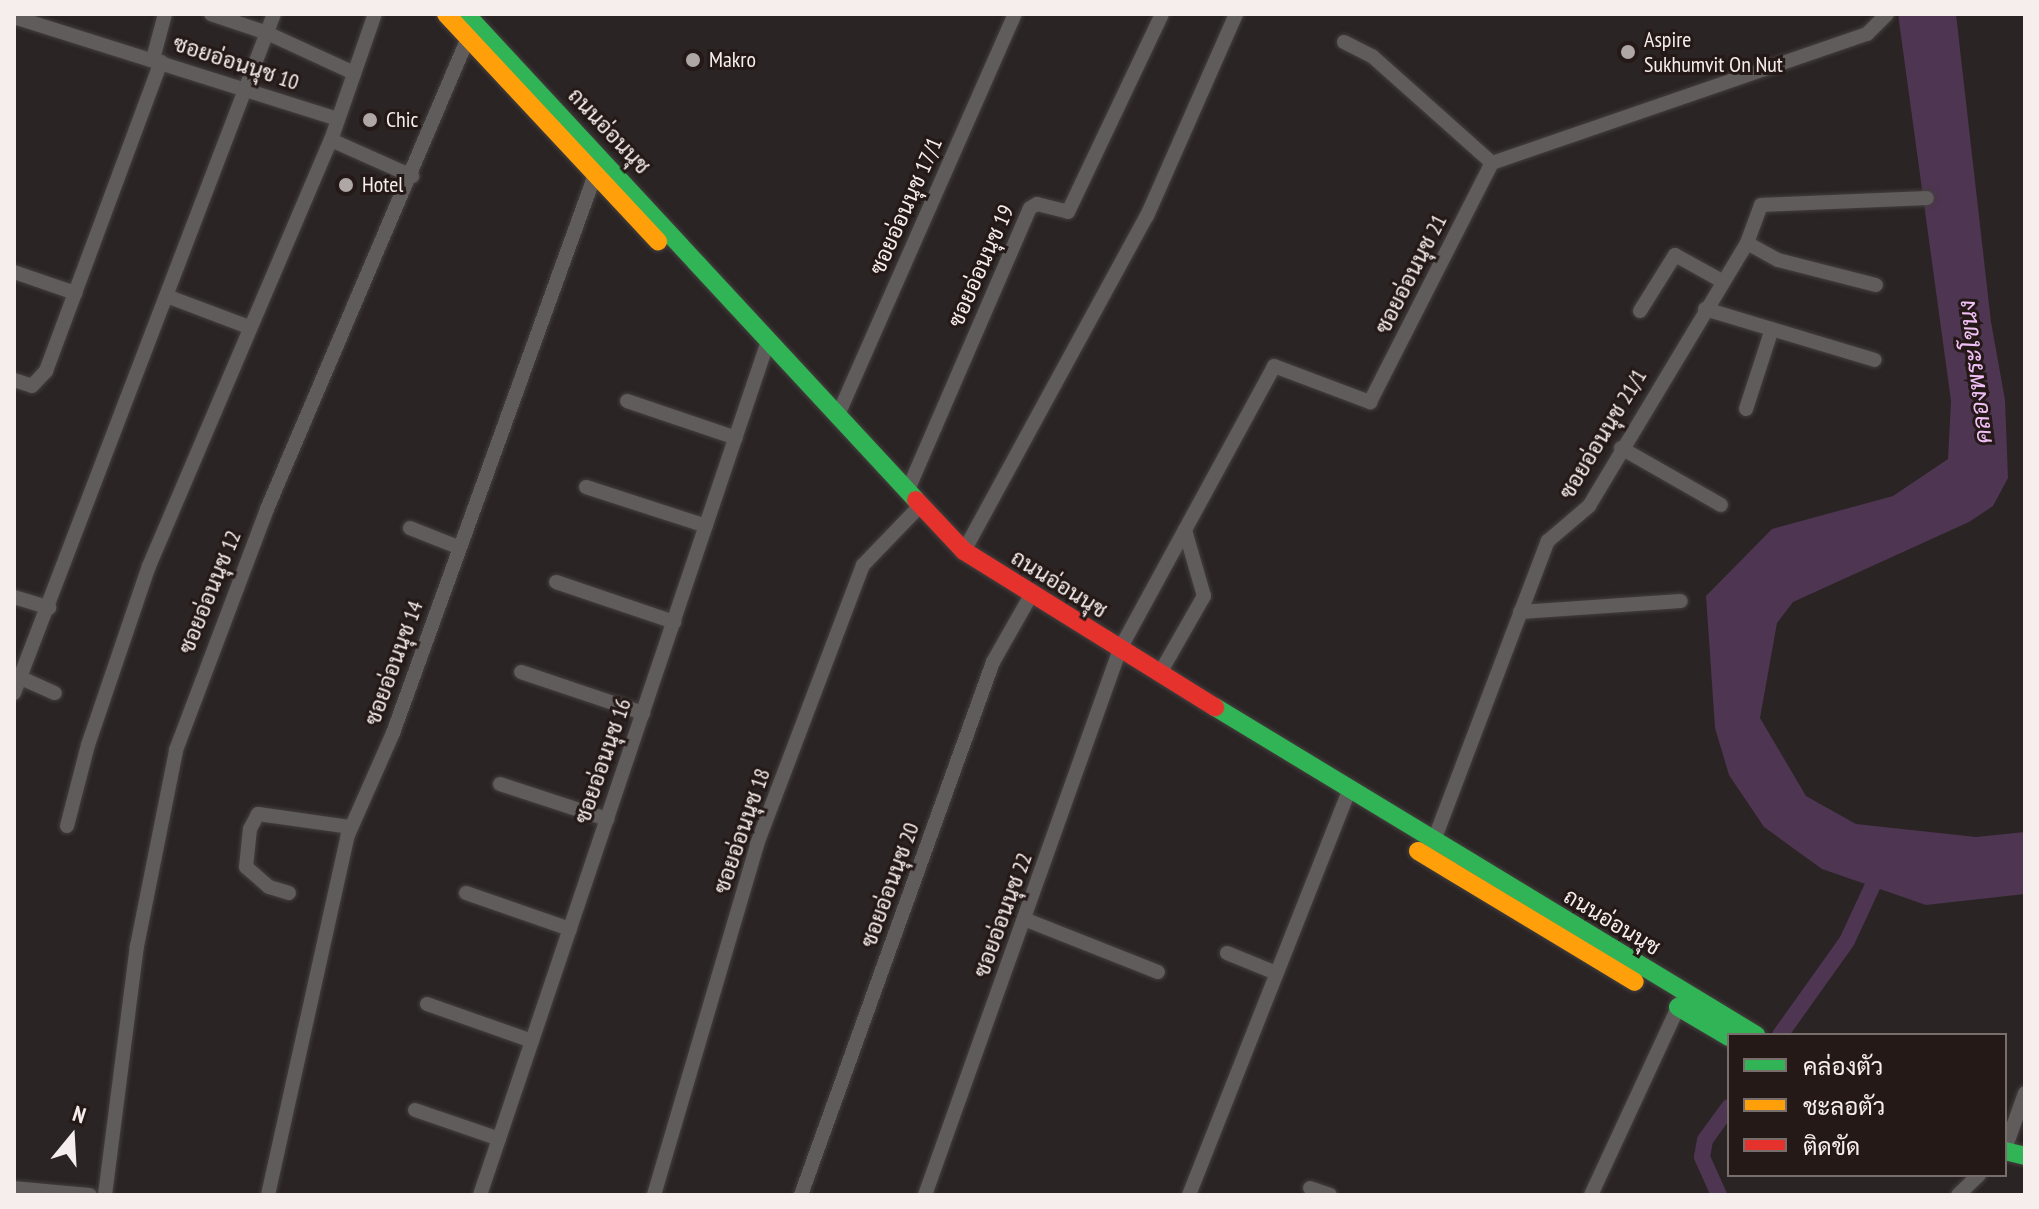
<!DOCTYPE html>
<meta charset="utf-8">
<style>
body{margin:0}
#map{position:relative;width:2039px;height:1209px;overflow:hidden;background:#2a2424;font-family:"PT Sans Narrow",Sarabun,sans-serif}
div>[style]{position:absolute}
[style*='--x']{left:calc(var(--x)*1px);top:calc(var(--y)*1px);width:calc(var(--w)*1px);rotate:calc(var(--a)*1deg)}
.water>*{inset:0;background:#4e3551}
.canal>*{height:16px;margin:-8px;padding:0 8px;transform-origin:8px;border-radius:8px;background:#4e3551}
.roads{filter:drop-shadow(0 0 2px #443f3e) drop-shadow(0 0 2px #443f3e)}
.street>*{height:14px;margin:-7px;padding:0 7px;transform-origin:7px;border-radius:7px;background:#615c5c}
.fast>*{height:18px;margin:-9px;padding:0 9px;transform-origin:9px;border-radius:9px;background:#30b455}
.slow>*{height:18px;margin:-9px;padding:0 9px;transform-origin:9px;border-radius:9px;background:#ff9f0a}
.jam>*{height:18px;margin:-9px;padding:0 9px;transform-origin:9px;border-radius:9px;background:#e5322d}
.dots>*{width:22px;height:22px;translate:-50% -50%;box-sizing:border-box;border:4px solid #241917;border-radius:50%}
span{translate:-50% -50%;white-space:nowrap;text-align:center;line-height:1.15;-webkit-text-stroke:6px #241917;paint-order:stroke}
.poi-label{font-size:22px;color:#f6eeec}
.left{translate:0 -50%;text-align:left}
.street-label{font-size:22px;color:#f6eeec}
.water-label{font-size:24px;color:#f0c0f6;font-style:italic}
.frame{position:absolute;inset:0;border:16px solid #f6eeec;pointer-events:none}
.legend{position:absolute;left:1727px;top:1033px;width:280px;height:144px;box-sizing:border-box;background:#241917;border:2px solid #786e6c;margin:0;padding:10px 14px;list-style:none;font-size:24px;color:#f6eeec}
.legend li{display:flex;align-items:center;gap:16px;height:40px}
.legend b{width:40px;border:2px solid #786e6c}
.north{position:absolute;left:32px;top:1097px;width:80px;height:80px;-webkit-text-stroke:6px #241917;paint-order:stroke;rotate:18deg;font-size:22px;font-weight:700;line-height:32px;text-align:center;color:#f6eeec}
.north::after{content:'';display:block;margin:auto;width:28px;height:36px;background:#f6eeec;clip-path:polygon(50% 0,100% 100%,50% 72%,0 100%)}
</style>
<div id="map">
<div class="water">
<i style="clip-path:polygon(1898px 14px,1956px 14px,1991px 322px,2005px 400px,2008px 478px,1993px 506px,1969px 522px,1793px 602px,1777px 623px,1760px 718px,1806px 796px,1856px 824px,1976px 837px,2025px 832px,2025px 894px,1926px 905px,1822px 869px,1764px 827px,1729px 775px,1715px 728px,1706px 596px,1772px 529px,1893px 496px,1948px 459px,1951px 401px)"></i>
</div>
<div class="canal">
<i style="--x:1780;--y:1035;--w:115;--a:-54.5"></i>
<i style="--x:1847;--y:941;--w:78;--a:-65.1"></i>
<i style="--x:1719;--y:1195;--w:42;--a:-114.1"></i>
<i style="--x:1702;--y:1157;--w:17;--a:-80"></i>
<i style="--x:1705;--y:1140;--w:41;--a:-54"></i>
</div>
<div class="roads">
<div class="street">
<i style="--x:211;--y:14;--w:59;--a:18.7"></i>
<i style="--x:267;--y:33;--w:96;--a:24.7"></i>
<i style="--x:14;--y:17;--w:339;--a:17.5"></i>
<i style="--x:1344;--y:42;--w:31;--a:27"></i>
<i style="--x:1372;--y:56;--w:161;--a:41.7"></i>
<i style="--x:153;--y:59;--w:47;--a:-75.1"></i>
<i style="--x:331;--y:140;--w:89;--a:24"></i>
<i style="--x:1747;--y:243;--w:35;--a:29"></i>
<i style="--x:1778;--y:260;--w:101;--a:14.3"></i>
<i style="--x:14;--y:272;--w:65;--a:19"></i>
<i style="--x:169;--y:297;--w:85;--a:20.6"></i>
<i style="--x:1705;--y:309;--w:177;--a:16.7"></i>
<i style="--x:1640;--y:311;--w:66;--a:-58"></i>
<i style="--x:1675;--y:255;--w:54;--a:29"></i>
<i style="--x:14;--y:380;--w:19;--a:18"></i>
<i style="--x:32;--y:386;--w:21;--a:-47"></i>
<i style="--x:46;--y:371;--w:330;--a:-69.6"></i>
<i style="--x:627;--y:401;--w:115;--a:18.7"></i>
<i style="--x:1746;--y:409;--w:84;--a:-72"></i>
<i style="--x:838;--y:415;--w:438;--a:-66.2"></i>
<i style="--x:1621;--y:448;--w:115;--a:29.7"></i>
<i style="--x:586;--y:487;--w:126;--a:18"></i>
<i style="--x:907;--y:492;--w:309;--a:-66.6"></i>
<i style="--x:1030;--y:208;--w:8;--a:-30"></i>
<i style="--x:1037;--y:204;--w:32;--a:14"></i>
<i style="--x:1068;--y:212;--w:219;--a:-64.6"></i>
<i style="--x:410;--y:528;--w:52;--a:21.6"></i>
<i style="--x:964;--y:551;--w:382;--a:-61.4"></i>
<i style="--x:1147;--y:216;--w:221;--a:-66.2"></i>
<i style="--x:556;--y:582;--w:125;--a:18.7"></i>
<i style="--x:14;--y:597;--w:37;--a:17"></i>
<i style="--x:1520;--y:612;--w:161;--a:-3.9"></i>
<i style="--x:521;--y:672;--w:129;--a:18.6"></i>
<i style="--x:1160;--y:673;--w:89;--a:-60.3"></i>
<i style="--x:1204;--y:596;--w:69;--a:-106.1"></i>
<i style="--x:21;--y:678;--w:37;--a:24"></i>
<i style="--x:14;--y:693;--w:727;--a:-69.05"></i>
<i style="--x:500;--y:784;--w:113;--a:18.1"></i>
<i style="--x:67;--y:826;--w:84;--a:-75.5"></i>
<i style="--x:88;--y:745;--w:189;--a:-71.2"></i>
<i style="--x:149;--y:566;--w:463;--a:-66.9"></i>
<i style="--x:331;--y:140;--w:133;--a:-70.8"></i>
<i style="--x:1433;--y:843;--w:323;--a:-69.2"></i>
<i style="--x:1548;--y:541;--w:54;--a:-40.5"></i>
<i style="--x:1589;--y:506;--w:307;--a:-59"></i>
<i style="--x:1747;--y:243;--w:40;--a:-69.8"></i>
<i style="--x:1761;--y:205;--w:166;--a:-2.4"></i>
<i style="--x:289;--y:893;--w:21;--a:-163"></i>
<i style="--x:269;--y:887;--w:30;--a:-139"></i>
<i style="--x:246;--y:867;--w:38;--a:-84"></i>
<i style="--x:250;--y:829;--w:17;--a:-62"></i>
<i style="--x:258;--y:814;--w:94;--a:8"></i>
<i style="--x:466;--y:893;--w:110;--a:19.1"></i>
<i style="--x:1024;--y:919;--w:144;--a:21.6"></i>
<i style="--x:1227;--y:953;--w:53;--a:22.2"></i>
<i style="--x:427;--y:1004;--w:111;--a:19.4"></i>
<i style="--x:415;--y:1110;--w:89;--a:19"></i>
<i style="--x:2005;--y:1149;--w:59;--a:-70.3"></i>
<i style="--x:14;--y:1188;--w:76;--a:5.3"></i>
<i style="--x:1310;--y:1188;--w:21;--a:19"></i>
<i style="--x:105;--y:1195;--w:251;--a:-82.7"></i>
<i style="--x:137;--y:946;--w:200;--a:-78.7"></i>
<i style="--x:176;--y:750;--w:258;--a:-69.3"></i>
<i style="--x:267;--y:509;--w:512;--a:-66.89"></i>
<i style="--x:268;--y:1195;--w:369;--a:-77.5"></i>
<i style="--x:348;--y:835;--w:111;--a:-66.2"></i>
<i style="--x:393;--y:733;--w:600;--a:-70.11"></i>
<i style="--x:480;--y:1195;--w:901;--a:-71.36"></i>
<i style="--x:654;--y:1195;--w:366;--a:-73.6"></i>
<i style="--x:757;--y:844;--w:298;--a:-69.2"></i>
<i style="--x:863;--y:565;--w:82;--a:-46"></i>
<i style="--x:801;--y:1195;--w:567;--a:-70.19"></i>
<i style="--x:993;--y:662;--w:77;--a:-60.4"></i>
<i style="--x:925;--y:1195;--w:580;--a:-70.35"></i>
<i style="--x:1120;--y:649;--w:322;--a:-61.4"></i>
<i style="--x:1274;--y:366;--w:103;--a:20.6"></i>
<i style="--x:1370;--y:402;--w:268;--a:-63"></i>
<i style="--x:1492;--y:163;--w:397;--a:-19"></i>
<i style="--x:1867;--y:34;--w:28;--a:-45"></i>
<i style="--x:1189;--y:1195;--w:435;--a:-68.4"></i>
<i style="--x:1591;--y:1195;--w:214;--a:-65.1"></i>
<i style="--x:1958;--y:1195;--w:29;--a:-44"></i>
</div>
<div class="fast">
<i style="--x:466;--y:14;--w:662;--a:47.2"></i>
<i style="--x:1215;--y:707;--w:633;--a:31.23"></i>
<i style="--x:1678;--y:1007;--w:59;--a:30.5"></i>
<i style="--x:2005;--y:1151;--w:21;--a:14"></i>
</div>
<div class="slow">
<i style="--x:446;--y:14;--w:311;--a:47"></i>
<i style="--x:1418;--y:851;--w:253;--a:31.1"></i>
</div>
<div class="jam">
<i style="--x:916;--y:500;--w:70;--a:46.7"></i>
<i style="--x:964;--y:551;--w:296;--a:31.9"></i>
</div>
</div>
<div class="dots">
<i style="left:1628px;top:52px;background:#afa7a6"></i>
<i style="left:693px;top:60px;background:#afa7a6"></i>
<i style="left:370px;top:120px;background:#afa7a6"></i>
<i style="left:346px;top:185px;background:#afa7a6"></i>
</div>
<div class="poi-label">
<span class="left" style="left:1644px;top:52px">Aspire<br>Sukhumvit On Nut</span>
<span class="left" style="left:709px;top:60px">Makro</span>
<span class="left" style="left:386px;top:120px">Chic</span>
<span class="left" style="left:362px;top:185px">Hotel</span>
</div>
<div class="street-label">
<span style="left:236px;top:63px;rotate:18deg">ซอยอ่อนนุช 10</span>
<span style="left:609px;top:131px;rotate:47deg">ถนนอ่อนนุช</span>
<span style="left:906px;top:206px;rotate:-66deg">ซอยอ่อนนุช 17/1</span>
<span style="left:981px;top:266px;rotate:-66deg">ซอยอ่อนนุช 19</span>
<span style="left:1411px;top:274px;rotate:-63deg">ซอยอ่อนนุช 21</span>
<span style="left:1603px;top:434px;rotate:-59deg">ซอยอ่อนนุช 21/1</span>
<span style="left:1059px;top:584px;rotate:32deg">ถนนอ่อนนุช</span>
<span style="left:210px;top:592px;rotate:-68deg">ซอยอ่อนนุช 12</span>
<span style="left:394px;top:663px;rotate:-70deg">ซอยอ่อนนุช 14</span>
<span style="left:603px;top:761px;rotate:-71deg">ซอยอ่อนนุช 16</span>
<span style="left:742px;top:831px;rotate:-71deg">ซอยอ่อนนุช 18</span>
<span style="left:890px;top:885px;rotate:-70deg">ซอยอ่อนนุช 20</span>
<span style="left:1003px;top:915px;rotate:-70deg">ซอยอ่อนนุช 22</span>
<span style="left:1612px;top:922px;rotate:31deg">ถนนอ่อนนุช</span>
</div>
<div class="water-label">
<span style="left:1975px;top:372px;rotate:-97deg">คลองพระโขนง</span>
</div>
<div class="frame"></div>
<ul class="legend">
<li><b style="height:10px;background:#30b455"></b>คล่องตัว</li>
<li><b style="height:10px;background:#ff9f0a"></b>ชะลอตัว</li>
<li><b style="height:10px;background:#e5322d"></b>ติดขัด</li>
</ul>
<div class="north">N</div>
</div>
